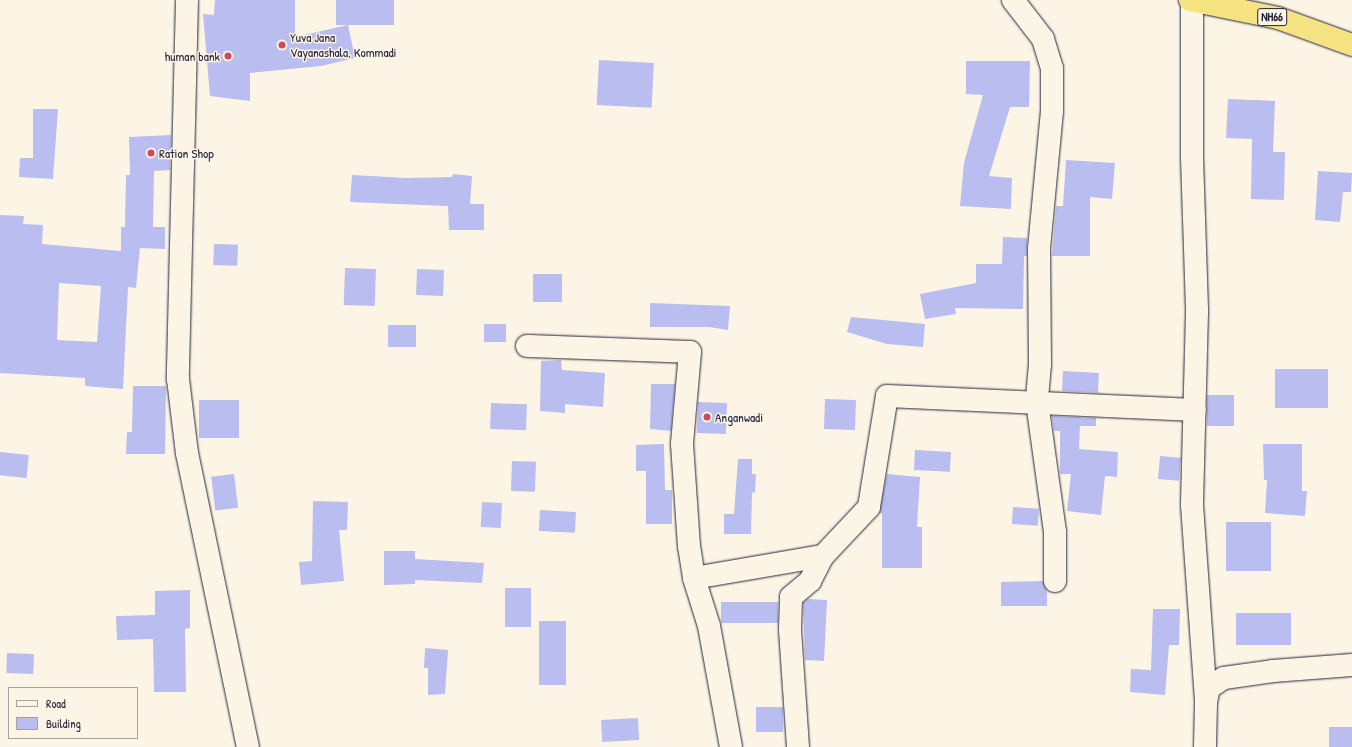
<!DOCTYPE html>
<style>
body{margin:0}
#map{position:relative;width:1352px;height:747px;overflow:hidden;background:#fcf5e5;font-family:"Patrick Hand",sans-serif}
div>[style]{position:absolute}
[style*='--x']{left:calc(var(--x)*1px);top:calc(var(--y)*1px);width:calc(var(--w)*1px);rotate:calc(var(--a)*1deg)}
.building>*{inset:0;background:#babdef;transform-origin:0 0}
.roads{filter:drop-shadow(0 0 1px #22223b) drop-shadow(0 0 1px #22223b)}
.minor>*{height:22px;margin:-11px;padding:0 11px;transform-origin:11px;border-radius:11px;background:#fcf5e5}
.highway>*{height:22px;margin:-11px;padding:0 11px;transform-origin:11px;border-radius:11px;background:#f5e382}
.dots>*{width:11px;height:11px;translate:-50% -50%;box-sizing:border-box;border:2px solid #fcf5e5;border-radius:50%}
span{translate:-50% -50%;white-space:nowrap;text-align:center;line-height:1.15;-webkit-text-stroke:3px #fcf5e5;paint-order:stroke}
.shield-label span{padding:1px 3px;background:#fcf5e5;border:1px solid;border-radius:3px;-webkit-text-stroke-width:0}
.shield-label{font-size:12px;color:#22223b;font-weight:700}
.poi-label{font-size:13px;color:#22223b}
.left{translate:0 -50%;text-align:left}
.right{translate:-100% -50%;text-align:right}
.legend{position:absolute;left:8px;top:687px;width:130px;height:52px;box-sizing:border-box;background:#fcf5e5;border:1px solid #a5a1a1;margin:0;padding:5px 7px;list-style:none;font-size:12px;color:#22223b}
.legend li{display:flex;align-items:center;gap:8px;height:20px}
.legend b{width:20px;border:1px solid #a5a1a1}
</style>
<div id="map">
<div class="building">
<i style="clip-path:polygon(215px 0,295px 0,295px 37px,348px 25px,355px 58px,321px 66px,250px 73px,250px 101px,210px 96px,203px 14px,214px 15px)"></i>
<i style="left:336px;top:0;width:58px;height:25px"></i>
<i style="left:599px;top:60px;width:55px;height:45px;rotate:3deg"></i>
<i style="clip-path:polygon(966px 61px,1030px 61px,1029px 107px,1010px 107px,989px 176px,1012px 178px,1011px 209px,960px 206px,964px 163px,983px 95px,966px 94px)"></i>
<i style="clip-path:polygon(1228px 99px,1275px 101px,1273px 152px,1285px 152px,1284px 200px,1251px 199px,1252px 139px,1226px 138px)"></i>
<i style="clip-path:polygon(33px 109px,58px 109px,53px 179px,19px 177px,20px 158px,33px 158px)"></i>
<i style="clip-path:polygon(evenodd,171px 135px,170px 170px,154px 171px,153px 227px,165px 227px,165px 249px,140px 248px,136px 288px,128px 287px,123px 389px,85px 386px,85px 378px,0 373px,0 215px,24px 216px,23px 224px,43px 225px,42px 244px,121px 251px,121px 227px,125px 227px,126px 175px,130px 175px,129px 137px,171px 135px,59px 283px,101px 286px,97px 342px,57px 340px,59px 283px)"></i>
<i style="clip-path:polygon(1066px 160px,1115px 163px,1112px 199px,1090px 197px,1090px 256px,1052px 256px,1056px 206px,1063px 206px)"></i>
<i style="clip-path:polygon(1318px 171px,1352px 173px,1351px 192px,1343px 192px,1340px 222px,1315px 220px)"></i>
<i style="clip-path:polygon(453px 174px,472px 176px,470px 204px,484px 204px,484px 230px,449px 230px,448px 206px,350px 202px,352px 175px,407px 178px,452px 177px)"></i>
<i style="clip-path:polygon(1003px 237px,1027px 238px,1027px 256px,1024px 256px,1023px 309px,955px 308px,956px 314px,925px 319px,920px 294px,976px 283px,976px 264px,1002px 264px)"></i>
<i style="left:214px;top:244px;width:24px;height:21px;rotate:2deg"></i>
<i style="left:345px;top:268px;width:31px;height:37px;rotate:2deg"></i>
<i style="left:417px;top:269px;width:27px;height:26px;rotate:2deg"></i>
<i style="left:533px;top:274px;width:29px;height:28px"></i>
<i style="clip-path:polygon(650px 303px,730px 306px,728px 330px,709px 327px,650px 327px)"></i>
<i style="clip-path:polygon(851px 317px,925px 324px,923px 347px,887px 344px,847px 332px)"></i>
<i style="left:484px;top:324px;width:22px;height:18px"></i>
<i style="left:388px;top:325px;width:28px;height:22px"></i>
<i style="clip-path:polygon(561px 360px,562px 370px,605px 373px,603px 407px,565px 404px,565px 413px,540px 411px,541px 361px)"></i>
<i style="left:1275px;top:369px;width:53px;height:39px"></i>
<i style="left:1063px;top:371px;width:36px;height:20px;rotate:3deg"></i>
<i style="clip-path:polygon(651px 384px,675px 384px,671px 431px,650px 429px)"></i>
<i style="clip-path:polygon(133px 386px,166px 386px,165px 454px,126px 454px,127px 432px,132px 432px)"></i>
<i style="left:1207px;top:395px;width:27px;height:31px"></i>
<i style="left:825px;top:399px;width:31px;height:30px;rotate:2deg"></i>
<i style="left:199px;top:400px;width:40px;height:38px"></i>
<i style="left:698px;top:402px;width:29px;height:31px;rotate:2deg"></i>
<i style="left:491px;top:403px;width:36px;height:26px;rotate:2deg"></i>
<i style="clip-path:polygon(1052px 416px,1096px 418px,1096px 426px,1080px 426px,1079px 449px,1118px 452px,1117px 477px,1105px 476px,1101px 515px,1067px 511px,1071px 474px,1060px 474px,1060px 431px,1054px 431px)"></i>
<i style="clip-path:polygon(664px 444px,665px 490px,672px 490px,672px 524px,646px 524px,646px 471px,636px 471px,636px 445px)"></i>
<i style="clip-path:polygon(1263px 444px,1302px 444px,1302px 491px,1307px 491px,1305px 516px,1265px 513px,1267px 480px,1264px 480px)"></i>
<i style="left:915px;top:450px;width:36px;height:20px;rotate:3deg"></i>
<i style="left:0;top:452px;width:29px;height:23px;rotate:6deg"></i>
<i style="left:1160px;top:456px;width:21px;height:23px;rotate:5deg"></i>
<i style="clip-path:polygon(738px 459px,752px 459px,752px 474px,756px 474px,755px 493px,752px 492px,751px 534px,724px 534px,724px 514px,734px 514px)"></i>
<i style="left:512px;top:461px;width:24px;height:30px;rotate:2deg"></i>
<i style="left:234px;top:474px;width:34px;height:23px;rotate:83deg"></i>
<i style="clip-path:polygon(887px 474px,920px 477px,917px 527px,922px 527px,922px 568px,882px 568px,882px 513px,879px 513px)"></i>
<i style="clip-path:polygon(313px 501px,348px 502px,347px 530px,339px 530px,344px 581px,301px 585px,299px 562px,312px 561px)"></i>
<i style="left:482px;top:502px;width:20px;height:25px;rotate:3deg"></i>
<i style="left:1013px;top:507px;width:26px;height:17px;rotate:4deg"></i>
<i style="left:540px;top:510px;width:36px;height:21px;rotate:3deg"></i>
<i style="left:1226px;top:522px;width:45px;height:49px"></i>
<i style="clip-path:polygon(384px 551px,415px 551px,415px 559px,484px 563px,482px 583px,415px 580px,415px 584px,384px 585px)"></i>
<i style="clip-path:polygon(1043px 581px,1047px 591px,1047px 606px,1001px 606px,1001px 582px)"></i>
<i style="left:505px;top:588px;width:26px;height:39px"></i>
<i style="clip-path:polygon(190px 590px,190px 628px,185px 629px,186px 692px,154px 692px,153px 639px,117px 640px,116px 616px,155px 615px,155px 591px)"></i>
<i style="clip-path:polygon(808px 599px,827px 600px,824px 661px,805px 660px,803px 603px)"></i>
<i style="left:778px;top:602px;width:21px;height:57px;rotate:90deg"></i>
<i style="clip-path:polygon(1153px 609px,1180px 609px,1179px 645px,1169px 645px,1165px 695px,1130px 692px,1131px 669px,1151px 670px)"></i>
<i style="left:1291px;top:613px;width:32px;height:55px;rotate:90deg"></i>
<i style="left:566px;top:621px;width:64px;height:27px;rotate:90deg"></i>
<i style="clip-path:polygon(425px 648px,448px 650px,445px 694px,428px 695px,428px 668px,424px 668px)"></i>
<i style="left:7px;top:653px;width:27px;height:20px;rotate:2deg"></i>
<i style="left:756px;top:707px;width:27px;height:25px"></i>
<i style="left:638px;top:718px;width:22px;height:37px;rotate:87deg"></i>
<i style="left:1329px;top:727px;width:23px;height:20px"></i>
</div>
<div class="roads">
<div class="minor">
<i style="--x:187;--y:0;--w:379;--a:91.4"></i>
<i style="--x:178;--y:379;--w:75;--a:83.1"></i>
<i style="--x:187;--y:453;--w:300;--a:78.3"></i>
<i style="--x:1013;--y:0;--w:49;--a:52.4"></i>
<i style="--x:1043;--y:39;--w:30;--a:73"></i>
<i style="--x:1052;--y:68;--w:43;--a:90"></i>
<i style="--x:1052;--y:111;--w:139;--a:95.4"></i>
<i style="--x:1039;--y:249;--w:115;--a:89.5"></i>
<i style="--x:1040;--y:364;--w:38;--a:95"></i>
<i style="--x:1037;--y:402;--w:131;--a:82.1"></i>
<i style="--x:1055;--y:532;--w:49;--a:90"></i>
<i style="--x:1192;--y:1;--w:157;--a:90"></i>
<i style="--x:1192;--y:158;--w:154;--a:88.1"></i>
<i style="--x:1197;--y:312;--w:193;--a:91.5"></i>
<i style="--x:1192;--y:505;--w:197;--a:85.9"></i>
<i style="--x:527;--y:346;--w:163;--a:2.1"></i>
<i style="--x:690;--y:352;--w:92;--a:95"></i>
<i style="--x:682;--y:444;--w:102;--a:86.1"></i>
<i style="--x:689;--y:546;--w:32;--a:81"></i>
<i style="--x:731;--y:747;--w:123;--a:-100.3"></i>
<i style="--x:709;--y:626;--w:50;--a:-107.4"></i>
<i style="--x:694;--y:578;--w:131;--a:-9.7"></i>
<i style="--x:798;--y:747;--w:118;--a:-93.9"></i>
<i style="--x:790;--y:629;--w:32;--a:-88"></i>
<i style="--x:791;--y:597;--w:25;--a:-40"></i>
<i style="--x:810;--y:581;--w:28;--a:-63"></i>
<i style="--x:823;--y:556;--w:67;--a:-46.8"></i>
<i style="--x:869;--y:507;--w:112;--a:-80.8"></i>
<i style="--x:887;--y:396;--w:308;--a:2.6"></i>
<i style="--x:1205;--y:747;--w:45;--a:-88.7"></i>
<i style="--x:1206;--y:702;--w:14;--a:-78"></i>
<i style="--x:1209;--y:688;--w:18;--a:-34"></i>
<i style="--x:1224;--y:678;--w:49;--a:-8.1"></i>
<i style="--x:1273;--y:671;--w:79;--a:-4.3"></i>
</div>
<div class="highway">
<i style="--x:1190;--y:0;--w:90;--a:11.6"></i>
<i style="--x:1278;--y:18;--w:79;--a:20"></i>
</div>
</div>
<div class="dots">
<i style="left:282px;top:45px;background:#d1495b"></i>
<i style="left:228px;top:56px;background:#d1495b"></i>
<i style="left:151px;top:153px;background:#d1495b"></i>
<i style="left:707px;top:417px;background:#d1495b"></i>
</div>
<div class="shield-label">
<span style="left:1272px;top:17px">NH66</span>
</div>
<div class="poi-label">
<span class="left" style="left:290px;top:45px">Yuva Jana<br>Vayanashala, Kommadi</span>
<span class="right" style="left:220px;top:56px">human bank</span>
<span class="left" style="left:159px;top:153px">Ration Shop</span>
<span class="left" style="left:715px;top:417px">Anganwadi</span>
</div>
<ul class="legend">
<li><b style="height:5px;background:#fcf5e5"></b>Road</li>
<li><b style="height:11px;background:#babdef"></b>Building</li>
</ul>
</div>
